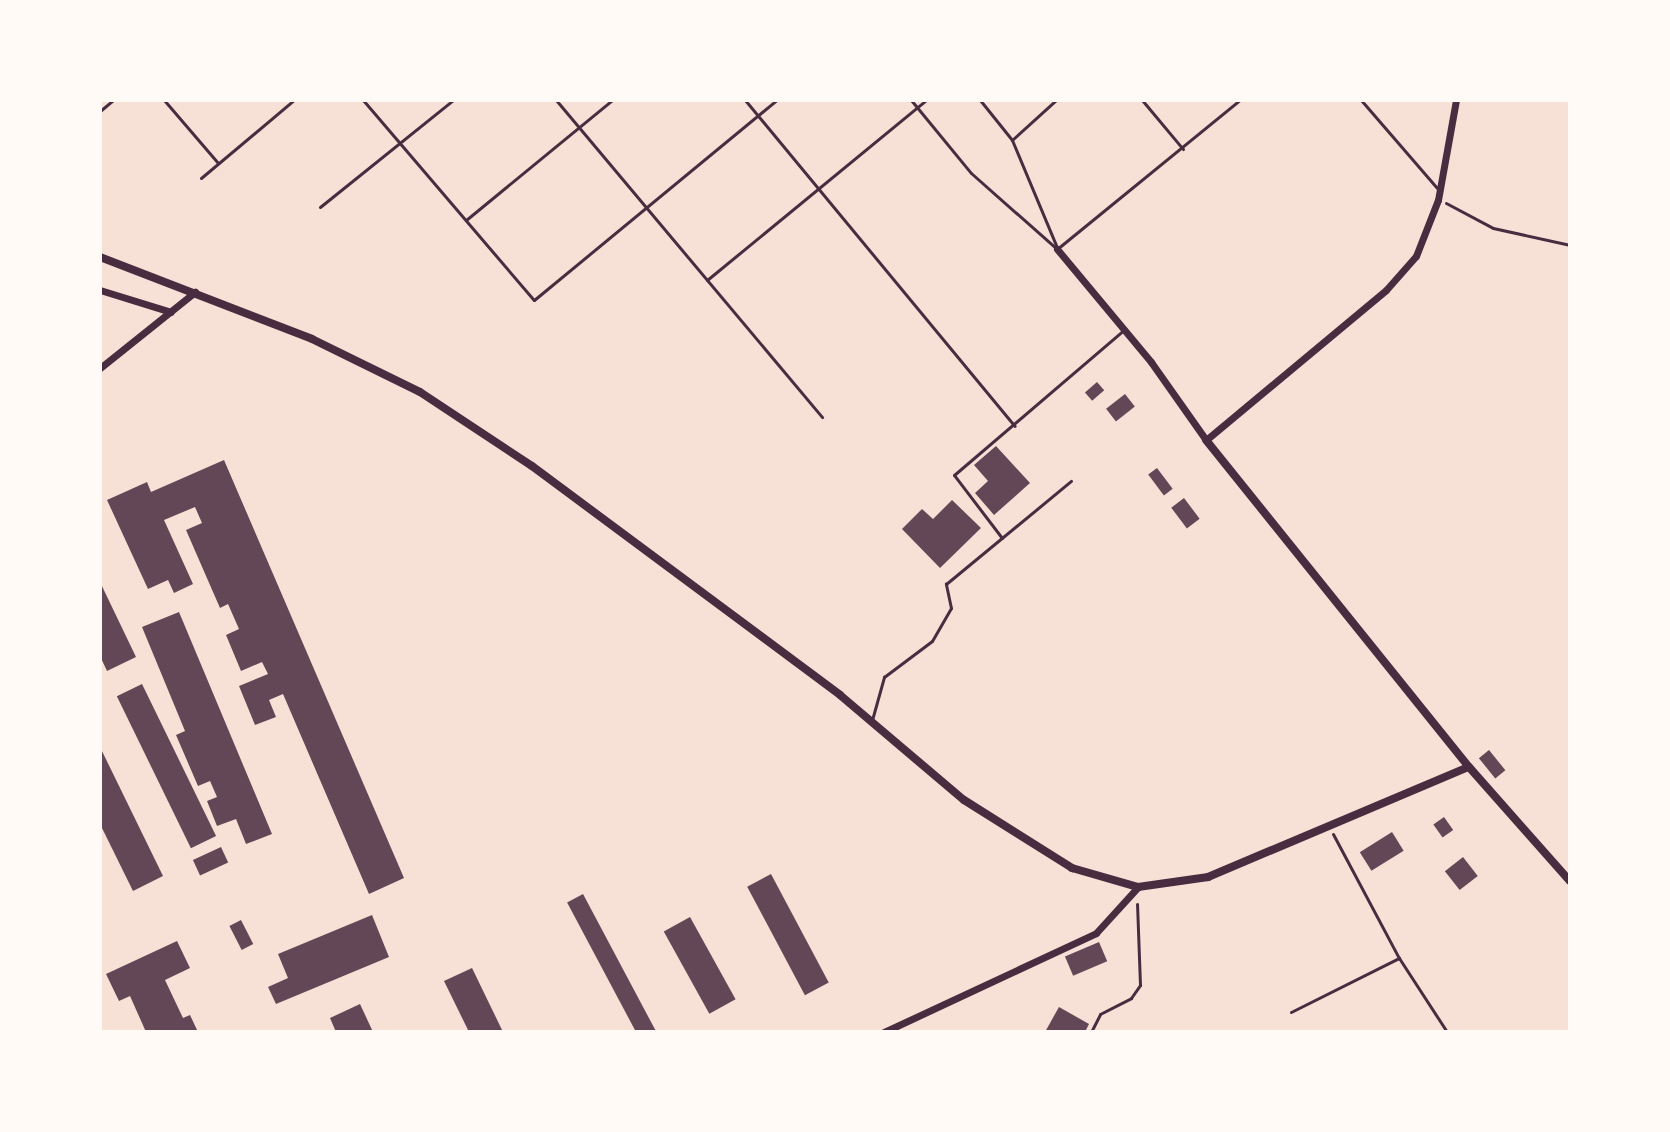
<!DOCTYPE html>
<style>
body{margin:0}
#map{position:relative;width:1670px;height:1132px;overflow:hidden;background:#f7e1d7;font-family:Roboto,sans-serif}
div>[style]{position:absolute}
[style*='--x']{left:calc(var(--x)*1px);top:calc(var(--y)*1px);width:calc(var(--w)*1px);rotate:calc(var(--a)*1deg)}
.building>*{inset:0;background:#644757;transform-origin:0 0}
.path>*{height:3px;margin:-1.5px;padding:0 1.5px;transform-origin:1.5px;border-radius:1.5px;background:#4a2c40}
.service>*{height:3px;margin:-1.5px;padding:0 1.5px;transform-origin:1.5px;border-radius:1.5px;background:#4a2c40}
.minor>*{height:7px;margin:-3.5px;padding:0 3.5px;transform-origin:3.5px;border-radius:3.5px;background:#4a2c40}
.tertiary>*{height:8px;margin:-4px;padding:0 4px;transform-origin:4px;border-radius:4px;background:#4a2c40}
span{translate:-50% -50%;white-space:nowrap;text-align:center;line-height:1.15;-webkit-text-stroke:6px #fffaf5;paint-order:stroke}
.frame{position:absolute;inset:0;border:102px solid #fffaf5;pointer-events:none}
</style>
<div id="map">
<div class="building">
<i style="left:1097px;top:382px;width:11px;height:16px;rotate:49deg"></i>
<i style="left:1125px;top:394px;width:16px;height:24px;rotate:52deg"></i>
<i style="clip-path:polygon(996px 446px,1030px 483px,994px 515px,975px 493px,988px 481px,974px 465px)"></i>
<i style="clip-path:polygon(224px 460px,404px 878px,369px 894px,283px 694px,269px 700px,276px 717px,255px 725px,239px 686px,268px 674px,262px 662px,241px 671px,226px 635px,239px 629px,228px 604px,220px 608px,186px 530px,202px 523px,195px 507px,164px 520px,193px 584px,174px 593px,168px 580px,148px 589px,107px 500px,147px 482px,151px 492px)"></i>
<i style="left:1157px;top:468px;width:26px;height:11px;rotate:53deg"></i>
<i style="left:1184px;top:498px;width:26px;height:16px;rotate:53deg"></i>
<i style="clip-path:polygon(952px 500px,981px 528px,940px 568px,902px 529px,922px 509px,933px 519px)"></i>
<i style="clip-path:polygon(100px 582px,136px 657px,107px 671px,100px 656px)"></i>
<i style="clip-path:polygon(179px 612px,272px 834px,246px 844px,236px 819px,217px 826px,207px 801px,217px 797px,210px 781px,198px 786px,176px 735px,185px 731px,142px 627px)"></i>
<i style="left:142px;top:684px;width:169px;height:28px;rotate:64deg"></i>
<i style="clip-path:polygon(100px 747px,163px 876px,133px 891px,100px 824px)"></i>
<i style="left:1489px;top:750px;width:26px;height:13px;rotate:51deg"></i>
<i style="left:1444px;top:817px;width:16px;height:13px;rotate:55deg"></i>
<i style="left:1392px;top:832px;width:22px;height:38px;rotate:58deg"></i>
<i style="left:221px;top:847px;width:17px;height:31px;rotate:65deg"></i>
<i style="left:1463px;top:857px;width:24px;height:23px;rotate:52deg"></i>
<i style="left:771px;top:874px;width:123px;height:27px;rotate:62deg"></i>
<i style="left:583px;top:894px;width:157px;height:18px;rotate:62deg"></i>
<i style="clip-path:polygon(372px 915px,389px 957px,276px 1004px,268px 987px,288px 978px,278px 954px)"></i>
<i style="left:690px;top:917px;width:94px;height:30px;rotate:61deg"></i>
<i style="left:241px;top:920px;width:27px;height:13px;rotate:63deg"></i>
<i style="clip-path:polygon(177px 941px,190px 968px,165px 980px,183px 1018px,190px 1015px,198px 1032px,146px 1032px,130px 996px,119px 1001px,106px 974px)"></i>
<i style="left:1099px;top:942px;width:21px;height:37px;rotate:67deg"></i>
<i style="clip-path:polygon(472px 968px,503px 1032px,469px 1032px,444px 981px)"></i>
<i style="clip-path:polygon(360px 1004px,373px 1032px,336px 1032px,330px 1018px)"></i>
<i style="clip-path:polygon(1059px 1007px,1089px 1024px,1085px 1032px,1045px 1032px)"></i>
</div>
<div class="path">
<i style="--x:1446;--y:203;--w:53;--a:28"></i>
<i style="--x:1493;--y:228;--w:79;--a:12.4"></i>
<i style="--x:1333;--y:834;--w:140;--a:62"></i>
<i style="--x:1399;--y:958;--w:88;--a:57"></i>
<i style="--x:1291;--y:1012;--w:121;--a:-26.6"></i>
<i style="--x:1091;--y:1032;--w:20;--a:-63"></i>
<i style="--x:1100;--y:1014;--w:35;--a:-27"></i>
<i style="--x:1131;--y:998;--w:16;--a:-55"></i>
<i style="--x:1140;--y:985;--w:81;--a:-92.1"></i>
</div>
<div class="service">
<i style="--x:164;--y:100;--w:83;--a:49.4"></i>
<i style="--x:363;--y:100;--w:263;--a:49.5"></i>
<i style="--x:534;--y:300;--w:315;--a:-39.5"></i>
<i style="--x:556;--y:100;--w:414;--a:50"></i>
<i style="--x:745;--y:100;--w:423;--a:50.4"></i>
<i style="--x:911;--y:100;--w:94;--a:50.6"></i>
<i style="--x:971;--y:173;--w:115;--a:41.5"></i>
<i style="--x:980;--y:100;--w:51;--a:51.3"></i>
<i style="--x:1012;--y:140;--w:114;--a:67.3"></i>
<i style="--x:1142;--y:100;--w:64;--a:50.1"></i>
<i style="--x:1361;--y:100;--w:116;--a:49.2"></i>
<i style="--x:100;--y:111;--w:17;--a:-40"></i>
<i style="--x:1012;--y:140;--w:59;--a:-42.3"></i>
<i style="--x:201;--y:178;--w:121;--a:-40"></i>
<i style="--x:320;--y:207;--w:171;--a:-38.8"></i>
<i style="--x:466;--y:220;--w:189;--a:-39.4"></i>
<i style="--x:1057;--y:249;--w:236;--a:-39.2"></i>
<i style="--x:707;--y:280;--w:283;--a:-39.4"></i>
<i style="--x:1002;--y:538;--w:79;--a:-127.3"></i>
<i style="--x:954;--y:475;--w:223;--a:-40.5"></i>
<i style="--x:872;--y:720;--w:45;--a:-74.4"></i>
<i style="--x:884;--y:677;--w:60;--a:-36.9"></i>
<i style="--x:932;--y:641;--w:38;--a:-60"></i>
<i style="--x:951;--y:608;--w:25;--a:-102"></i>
<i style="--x:946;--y:584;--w:162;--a:-39.5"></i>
</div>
<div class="minor">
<i style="--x:1057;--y:249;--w:147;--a:50.2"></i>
<i style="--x:1151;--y:362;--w:95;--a:54.8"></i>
<i style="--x:1206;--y:440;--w:234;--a:-39.8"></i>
<i style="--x:1386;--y:290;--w:45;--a:-48.6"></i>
<i style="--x:1416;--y:256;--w:60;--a:-68.6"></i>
<i style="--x:1438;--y:200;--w:102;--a:-79.8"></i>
<i style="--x:100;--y:290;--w:74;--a:17.2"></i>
<i style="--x:100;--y:368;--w:122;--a:-38.7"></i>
<i style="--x:884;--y:1032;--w:234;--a:-25"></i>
<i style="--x:1096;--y:933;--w:62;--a:-47.6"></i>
</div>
<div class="tertiary">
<i style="--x:100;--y:257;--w:227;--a:21.1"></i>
<i style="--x:312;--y:339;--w:120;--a:26.1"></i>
<i style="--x:420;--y:392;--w:134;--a:33.5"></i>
<i style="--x:532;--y:466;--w:384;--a:36.6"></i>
<i style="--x:840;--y:695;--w:162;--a:40.3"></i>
<i style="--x:964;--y:800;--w:128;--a:32.2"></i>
<i style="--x:1072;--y:868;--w:69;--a:16.1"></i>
<i style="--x:1138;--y:887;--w:71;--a:-8.1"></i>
<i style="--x:1208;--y:877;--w:283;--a:-22.9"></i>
<i style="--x:1206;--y:440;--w:420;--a:51.2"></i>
<i style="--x:1469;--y:767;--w:152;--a:48.5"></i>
</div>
<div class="frame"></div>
</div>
